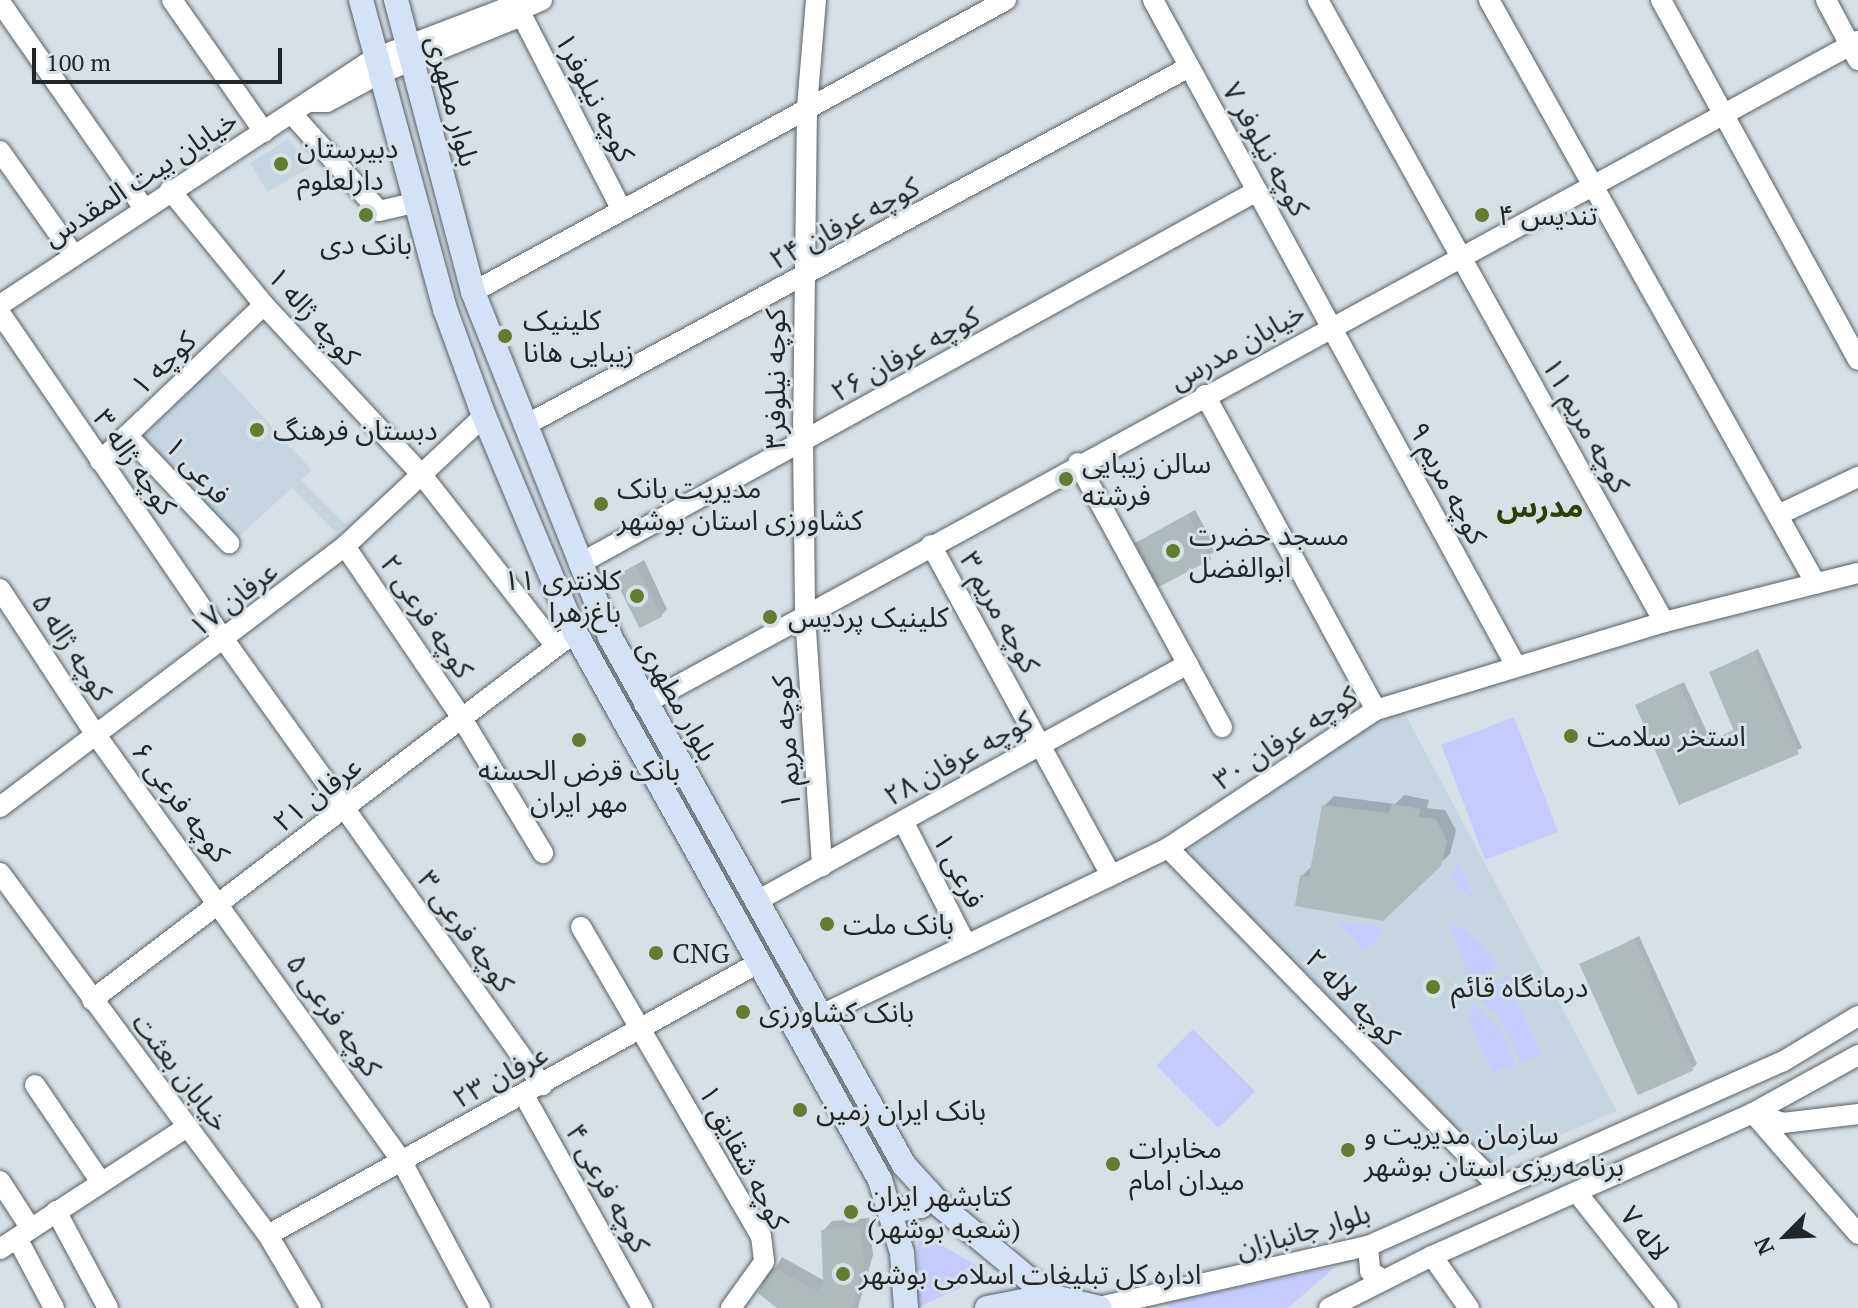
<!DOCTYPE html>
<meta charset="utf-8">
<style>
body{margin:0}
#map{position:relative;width:1858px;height:1308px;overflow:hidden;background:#d7e0e6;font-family:"PT Serif","Noto Sans Arabic",serif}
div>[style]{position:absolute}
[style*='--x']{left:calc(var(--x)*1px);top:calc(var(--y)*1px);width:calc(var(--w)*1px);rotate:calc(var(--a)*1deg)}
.built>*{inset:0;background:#c6d6e1}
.green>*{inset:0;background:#c6cbfd;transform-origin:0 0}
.shadow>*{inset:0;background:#0003;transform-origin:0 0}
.building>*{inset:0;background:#afbabc;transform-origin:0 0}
.roads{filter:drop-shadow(0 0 2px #596065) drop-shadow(0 0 2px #596065)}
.minor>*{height:20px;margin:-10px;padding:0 10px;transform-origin:10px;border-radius:10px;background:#fff}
.major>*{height:24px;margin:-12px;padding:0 12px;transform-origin:12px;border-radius:12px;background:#d4e2f8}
.dots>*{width:22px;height:22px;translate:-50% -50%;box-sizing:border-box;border:4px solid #d7e0e6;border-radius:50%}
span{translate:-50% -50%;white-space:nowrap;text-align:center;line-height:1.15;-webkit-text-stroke:6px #d7e0e6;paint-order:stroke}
.street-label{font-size:28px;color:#222628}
.poi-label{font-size:28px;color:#222628}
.left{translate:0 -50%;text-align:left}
.right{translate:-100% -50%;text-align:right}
.neighbourhood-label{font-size:30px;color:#2e3e04;font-weight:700}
.north{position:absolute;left:1746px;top:1196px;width:80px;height:80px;-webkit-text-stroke:6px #d7e0e6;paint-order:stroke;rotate:246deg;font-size:22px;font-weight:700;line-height:32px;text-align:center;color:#222628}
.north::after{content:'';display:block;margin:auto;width:28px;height:36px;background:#222628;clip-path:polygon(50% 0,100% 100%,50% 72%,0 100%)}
.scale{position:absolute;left:32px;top:48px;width:250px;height:36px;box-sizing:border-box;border:4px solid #222628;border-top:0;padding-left:10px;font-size:24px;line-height:28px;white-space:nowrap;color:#222628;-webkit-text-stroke:6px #d7e0e6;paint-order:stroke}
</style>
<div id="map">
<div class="built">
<i style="clip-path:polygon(288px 139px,312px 166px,268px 192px,250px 163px)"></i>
<i style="clip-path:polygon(215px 365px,312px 470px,301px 480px,346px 525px,336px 533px,292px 488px,236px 539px,143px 437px)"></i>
<i style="clip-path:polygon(1404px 712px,1617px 1111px,1490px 1165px,1198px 869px,1189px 849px,1371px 722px)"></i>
</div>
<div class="green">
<i style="left:1514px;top:717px;width:123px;height:78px;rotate:69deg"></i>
<i style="clip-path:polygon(1458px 860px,1474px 898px,1457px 887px,1452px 875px)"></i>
<i style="clip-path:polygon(1337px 922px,1381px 927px,1380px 938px,1364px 950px)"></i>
<i style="clip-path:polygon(1451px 924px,1464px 928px,1499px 966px,1468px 980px)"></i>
<i style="clip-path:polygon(1506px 976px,1541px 1054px,1522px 1064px,1500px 1017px,1470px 993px)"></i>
<i style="clip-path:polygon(1473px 1003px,1502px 1032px,1517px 1067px,1492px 1072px,1469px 1021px)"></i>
<i style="left:1193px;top:1029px;width:88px;height:52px;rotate:45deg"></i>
<i style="clip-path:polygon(919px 1232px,991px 1274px,916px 1308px)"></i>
<i style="clip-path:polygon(1335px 1267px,1288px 1308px,1170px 1308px,1166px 1302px)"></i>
</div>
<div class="shadow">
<i style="left:1195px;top:510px;width:46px;height:66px;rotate:61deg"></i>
<i style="clip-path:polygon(644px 560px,667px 609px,661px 616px,616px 576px)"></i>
<i style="clip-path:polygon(1758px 649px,1802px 748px,1680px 802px,1638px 705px,1684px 682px,1711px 741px,1736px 729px,1712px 672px)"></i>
<i style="clip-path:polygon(1404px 795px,1429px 800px,1427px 808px,1445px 810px,1456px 830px,1450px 854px,1383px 919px,1302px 876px,1311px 867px,1324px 806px,1334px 796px,1395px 804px)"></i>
<i style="clip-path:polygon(1639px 936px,1697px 1064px,1693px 1068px,1582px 965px)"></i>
<i style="clip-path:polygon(869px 1218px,873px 1255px,858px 1308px,780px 1308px,761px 1292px,782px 1257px,825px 1281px,823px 1231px,832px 1221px)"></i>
</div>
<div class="building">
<i style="left:1188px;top:515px;width:50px;height:60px;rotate:62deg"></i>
<i style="left:636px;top:566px;width:57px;height:25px;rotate:63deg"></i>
<i style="clip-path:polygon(1754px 652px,1799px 754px,1679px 805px,1635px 705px,1679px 684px,1706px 744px,1734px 731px,1709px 672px)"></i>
<i style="clip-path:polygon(1392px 804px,1421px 809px,1418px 817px,1436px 819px,1447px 841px,1441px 866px,1383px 921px,1295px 906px,1300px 875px,1309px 877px,1322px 805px,1389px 813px)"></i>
<i style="left:1635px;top:939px;width:144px;height:61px;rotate:66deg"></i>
<i style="clip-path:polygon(860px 1226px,864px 1266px,852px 1308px,777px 1308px,758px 1293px,771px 1266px,817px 1291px,823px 1282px,821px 1230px)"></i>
</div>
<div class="roads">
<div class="minor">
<i style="--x:172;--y:0;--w:161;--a:55.1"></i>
<i style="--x:816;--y:0;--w:108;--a:94.8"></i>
<i style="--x:807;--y:108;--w:334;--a:90.7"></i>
<i style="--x:803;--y:442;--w:173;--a:89.3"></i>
<i style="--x:805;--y:615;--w:252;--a:86.1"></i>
<i style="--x:1153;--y:0;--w:759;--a:61.41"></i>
<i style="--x:1318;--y:0;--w:712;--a:60.91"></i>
<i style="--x:1489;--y:0;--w:669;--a:60.75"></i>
<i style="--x:1661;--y:0;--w:410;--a:61.3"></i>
<i style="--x:1826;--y:0;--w:68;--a:61.9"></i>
<i style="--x:0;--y:2;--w:250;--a:55.1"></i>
<i style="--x:519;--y:10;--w:225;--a:62.8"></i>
<i style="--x:313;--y:102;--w:14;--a:0"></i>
<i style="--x:327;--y:102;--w:59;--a:-28.3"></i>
<i style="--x:379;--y:74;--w:144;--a:-22.1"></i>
<i style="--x:512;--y:20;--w:12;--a:-55"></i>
<i style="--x:292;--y:114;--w:130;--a:48.1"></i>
<i style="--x:379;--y:211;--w:39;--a:-13"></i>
<i style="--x:0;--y:151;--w:126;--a:54.7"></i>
<i style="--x:170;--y:190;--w:149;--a:50.7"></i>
<i style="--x:264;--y:305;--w:232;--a:47.1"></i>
<i style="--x:422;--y:475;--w:216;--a:52"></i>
<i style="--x:473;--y:292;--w:608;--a:-28.72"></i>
<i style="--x:0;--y:305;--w:449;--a:-33.4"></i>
<i style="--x:375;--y:58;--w:140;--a:-20.9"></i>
<i style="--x:506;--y:8;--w:13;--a:9"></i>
<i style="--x:519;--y:10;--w:25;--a:-23"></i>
<i style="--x:0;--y:313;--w:398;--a:55.6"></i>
<i style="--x:225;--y:641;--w:546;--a:54.47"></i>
<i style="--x:1205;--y:395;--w:358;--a:61.5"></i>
<i style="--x:524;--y:426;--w:756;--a:-28.36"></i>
<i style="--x:127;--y:435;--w:149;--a:46.6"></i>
<i style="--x:100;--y:461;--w:226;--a:-43.6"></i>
<i style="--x:1078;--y:463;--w:301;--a:61.4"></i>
<i style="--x:1778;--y:515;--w:89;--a:-25.4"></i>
<i style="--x:931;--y:545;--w:376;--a:61.4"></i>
<i style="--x:345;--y:546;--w:207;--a:55.8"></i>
<i style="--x:461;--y:717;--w:159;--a:58.9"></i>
<i style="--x:579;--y:564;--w:774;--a:-28.82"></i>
<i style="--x:0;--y:589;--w:175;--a:56.7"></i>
<i style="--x:96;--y:735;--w:523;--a:54.33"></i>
<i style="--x:401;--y:1160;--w:168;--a:61.9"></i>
<i style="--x:644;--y:704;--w:1383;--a:-28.64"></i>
<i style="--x:0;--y:807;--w:433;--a:-37.1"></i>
<i style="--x:345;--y:546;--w:190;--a:-43.1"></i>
<i style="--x:903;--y:821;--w:138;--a:62.9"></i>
<i style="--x:1168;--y:848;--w:471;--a:45.7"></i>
<i style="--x:0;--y:873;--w:450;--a:53.5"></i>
<i style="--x:268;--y:1235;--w:85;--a:59.5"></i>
<i style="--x:755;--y:902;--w:494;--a:-28.8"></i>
<i style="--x:581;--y:927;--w:358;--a:59.8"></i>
<i style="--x:761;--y:1236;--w:26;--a:83"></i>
<i style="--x:764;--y:1262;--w:57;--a:125.7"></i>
<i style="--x:92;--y:1000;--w:607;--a:-37.3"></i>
<i style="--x:819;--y:1016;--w:387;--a:-25.7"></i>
<i style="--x:1168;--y:848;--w:250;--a:-33.6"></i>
<i style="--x:1376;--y:710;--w:301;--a:-17"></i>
<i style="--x:1664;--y:622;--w:200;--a:-14.2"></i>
<i style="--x:35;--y:1085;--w:117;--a:55.8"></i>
<i style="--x:524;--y:1095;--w:244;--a:61"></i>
<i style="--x:1753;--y:1113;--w:160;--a:49"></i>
<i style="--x:1753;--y:1113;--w:32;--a:18"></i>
<i style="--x:1783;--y:1123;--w:76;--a:-6.8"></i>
<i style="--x:0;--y:1181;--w:57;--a:57.1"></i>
<i style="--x:1578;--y:1194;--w:145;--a:51.7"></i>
<i style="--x:56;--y:1211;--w:110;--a:61.8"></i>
<i style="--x:268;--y:1235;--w:560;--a:-29.03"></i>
<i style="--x:17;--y:1238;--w:79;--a:62.1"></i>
<i style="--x:1368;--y:1246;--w:25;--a:85"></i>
<i style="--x:1370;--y:1271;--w:14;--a:34"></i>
<i style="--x:0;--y:1249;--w:223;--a:-33.1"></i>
<i style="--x:1432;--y:1256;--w:64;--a:54.6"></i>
<i style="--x:1099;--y:1307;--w:276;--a:-12.8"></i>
<i style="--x:1368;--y:1246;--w:453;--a:-24"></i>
<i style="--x:1782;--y:1062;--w:89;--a:-31.2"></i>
<i style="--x:1329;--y:1308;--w:115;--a:-26.8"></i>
<i style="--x:1432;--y:1256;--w:351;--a:-24"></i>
<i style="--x:1753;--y:1113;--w:120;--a:-28.9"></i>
</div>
<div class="major">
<i style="--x:361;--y:0;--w:320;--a:74.8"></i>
<i style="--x:445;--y:309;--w:114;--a:70"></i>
<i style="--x:484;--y:416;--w:234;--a:67.2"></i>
<i style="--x:575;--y:632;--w:627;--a:60.9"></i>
<i style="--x:880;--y:1180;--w:76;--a:73.2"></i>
<i style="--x:902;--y:1253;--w:55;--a:85.8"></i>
<i style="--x:396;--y:0;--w:302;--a:75.2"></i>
<i style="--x:473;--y:292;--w:371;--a:68.3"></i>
<i style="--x:610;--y:637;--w:604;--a:60.89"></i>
<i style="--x:904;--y:1165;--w:55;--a:47.9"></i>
<i style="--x:941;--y:1206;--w:141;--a:39.8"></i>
<i style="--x:892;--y:1211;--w:29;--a:-10"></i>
<i style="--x:921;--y:1206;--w:16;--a:-63"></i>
<i style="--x:987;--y:1308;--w:63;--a:-11"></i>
<i style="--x:1049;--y:1296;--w:52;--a:13.2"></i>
</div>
</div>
<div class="dots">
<i style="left:281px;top:164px;background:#647c2f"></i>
<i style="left:366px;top:215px;background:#647c2f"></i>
<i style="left:1482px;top:215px;background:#647c2f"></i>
<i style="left:505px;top:336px;background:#647c2f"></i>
<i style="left:257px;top:430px;background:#647c2f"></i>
<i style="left:1066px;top:479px;background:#647c2f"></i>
<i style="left:601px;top:504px;background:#647c2f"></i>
<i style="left:1173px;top:551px;background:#647c2f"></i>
<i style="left:637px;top:596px;background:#647c2f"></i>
<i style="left:770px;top:617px;background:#647c2f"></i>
<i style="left:1571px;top:736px;background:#647c2f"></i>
<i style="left:579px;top:740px;background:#647c2f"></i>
<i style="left:827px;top:924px;background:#647c2f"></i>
<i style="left:656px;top:953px;background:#647c2f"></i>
<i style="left:1433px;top:987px;background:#647c2f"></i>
<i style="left:743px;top:1012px;background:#647c2f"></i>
<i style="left:800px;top:1110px;background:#647c2f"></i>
<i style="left:1348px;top:1150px;background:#647c2f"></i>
<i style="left:1113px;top:1164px;background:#647c2f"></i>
<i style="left:851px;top:1212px;background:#647c2f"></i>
<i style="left:843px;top:1274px;background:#647c2f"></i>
</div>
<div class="street-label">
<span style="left:595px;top:97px;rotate:63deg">کوچه نیلوفر۱</span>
<span style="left:453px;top:101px;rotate:75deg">بلوار مطهری</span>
<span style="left:1266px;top:149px;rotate:61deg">کوچه نیلوفر ۷</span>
<span style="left:140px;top:178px;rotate:-33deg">خیابان بیت المقدس</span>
<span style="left:844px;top:223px;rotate:-28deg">کوچه عرفان ۲۴</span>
<span style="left:314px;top:316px;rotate:48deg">کوچه ژاله ۱</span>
<span style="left:1237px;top:346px;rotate:-29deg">خیابان مدرس</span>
<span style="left:905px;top:354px;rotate:-29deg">کوچه عرفان ۲۶</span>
<span style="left:163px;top:363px;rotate:-44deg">کوچه ۱</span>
<span style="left:775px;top:379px;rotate:-90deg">کوچه نیلوفر۳</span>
<span style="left:1586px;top:425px;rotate:61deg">کوچه مریم ۱۱</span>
<span style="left:135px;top:462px;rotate:55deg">کوچه ژاله ۳</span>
<span style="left:198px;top:470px;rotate:47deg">فرعی ۱</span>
<span style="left:1448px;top:483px;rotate:62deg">کوچه مریم ۹</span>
<span style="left:233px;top:599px;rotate:-38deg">عرفان ۱۷</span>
<span style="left:1000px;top:612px;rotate:61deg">کوچه مریم ۳</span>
<span style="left:427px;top:616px;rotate:56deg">کوچه فرعی ۲</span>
<span style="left:72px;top:647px;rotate:57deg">کوچه ژاله ۵</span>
<span style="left:678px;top:700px;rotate:61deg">بلوار مطهری</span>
<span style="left:1285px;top:738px;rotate:-33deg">کوچه عرفان ۳۰</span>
<span style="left:786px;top:742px;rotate:-94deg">کوچه مریم ۱</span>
<span style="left:958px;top:758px;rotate:-29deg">کوچه عرفان ۲۸</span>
<span style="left:317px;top:794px;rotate:-38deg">عرفان ۲۱</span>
<span style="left:181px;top:802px;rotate:53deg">کوچه فرعی ۶</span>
<span style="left:959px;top:870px;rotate:63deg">فرعی ۱</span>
<span style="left:466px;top:931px;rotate:54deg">کوچه فرعی ۳</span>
<span style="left:1353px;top:997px;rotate:46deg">کوچه لاله ۲</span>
<span style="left:334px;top:1015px;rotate:55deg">کوچه فرعی ۵</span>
<span style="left:181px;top:1072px;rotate:53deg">خیابان بعثت</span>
<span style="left:500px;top:1076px;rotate:-28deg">عرفان ۲۳</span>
<span style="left:744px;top:1157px;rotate:62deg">کوچه شقایق ۱</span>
<span style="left:608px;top:1188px;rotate:61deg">کوچه فرعی ۴</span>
<span style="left:1303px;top:1231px;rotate:-16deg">بلوار جانبازان</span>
<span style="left:1645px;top:1233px;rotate:52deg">لاله ۷</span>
</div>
<div class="poi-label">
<span class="left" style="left:297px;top:164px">دبیرستان<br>دارلعلوم</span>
<span class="left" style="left:1498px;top:215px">تندیس ۴</span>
<span style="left:366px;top:244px">بانک دی</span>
<span class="left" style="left:523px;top:336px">کلینیک<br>زیبایی هانا</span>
<span class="left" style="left:273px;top:430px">دبستان فرهنگ</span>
<span class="left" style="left:1082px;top:479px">سالن زیبایی<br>فرشته</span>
<span class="left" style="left:617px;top:504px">مدیریت بانک<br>کشاورزی استان بوشهر</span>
<span class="left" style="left:1189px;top:551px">مسجد حضرت<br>ابوالفضل</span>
<span class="right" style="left:621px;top:596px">کلانتری ۱۱<br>باغ‌زهرا</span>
<span class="left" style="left:788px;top:617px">کلینیک پردیس</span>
<span class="left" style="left:1587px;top:736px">استخر سلامت</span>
<span style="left:579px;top:786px">بانک قرض الحسنه<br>مهر ایران</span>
<span class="left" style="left:843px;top:924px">بانک ملت</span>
<span class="left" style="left:672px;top:953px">CNG</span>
<span class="left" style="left:1451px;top:987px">درمانگاه قائم</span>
<span class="left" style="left:759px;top:1012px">بانک کشاورزی</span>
<span class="left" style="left:816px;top:1110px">بانک ایران زمین</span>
<span class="left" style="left:1364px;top:1150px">سازمان مدیریت و<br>برنامه‌ریزی استان بوشهر</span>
<span class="left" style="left:1129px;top:1164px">مخابرات<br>میدان امام</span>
<span class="left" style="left:867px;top:1212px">کتابشهر ایران<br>(شعبه بوشهر)</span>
<span class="left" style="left:859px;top:1274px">اداره کل تبلیغات اسلامی بوشهر</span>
</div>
<div class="neighbourhood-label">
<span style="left:1540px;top:506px">مدرس</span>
</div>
<div class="north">N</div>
<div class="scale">100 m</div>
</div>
